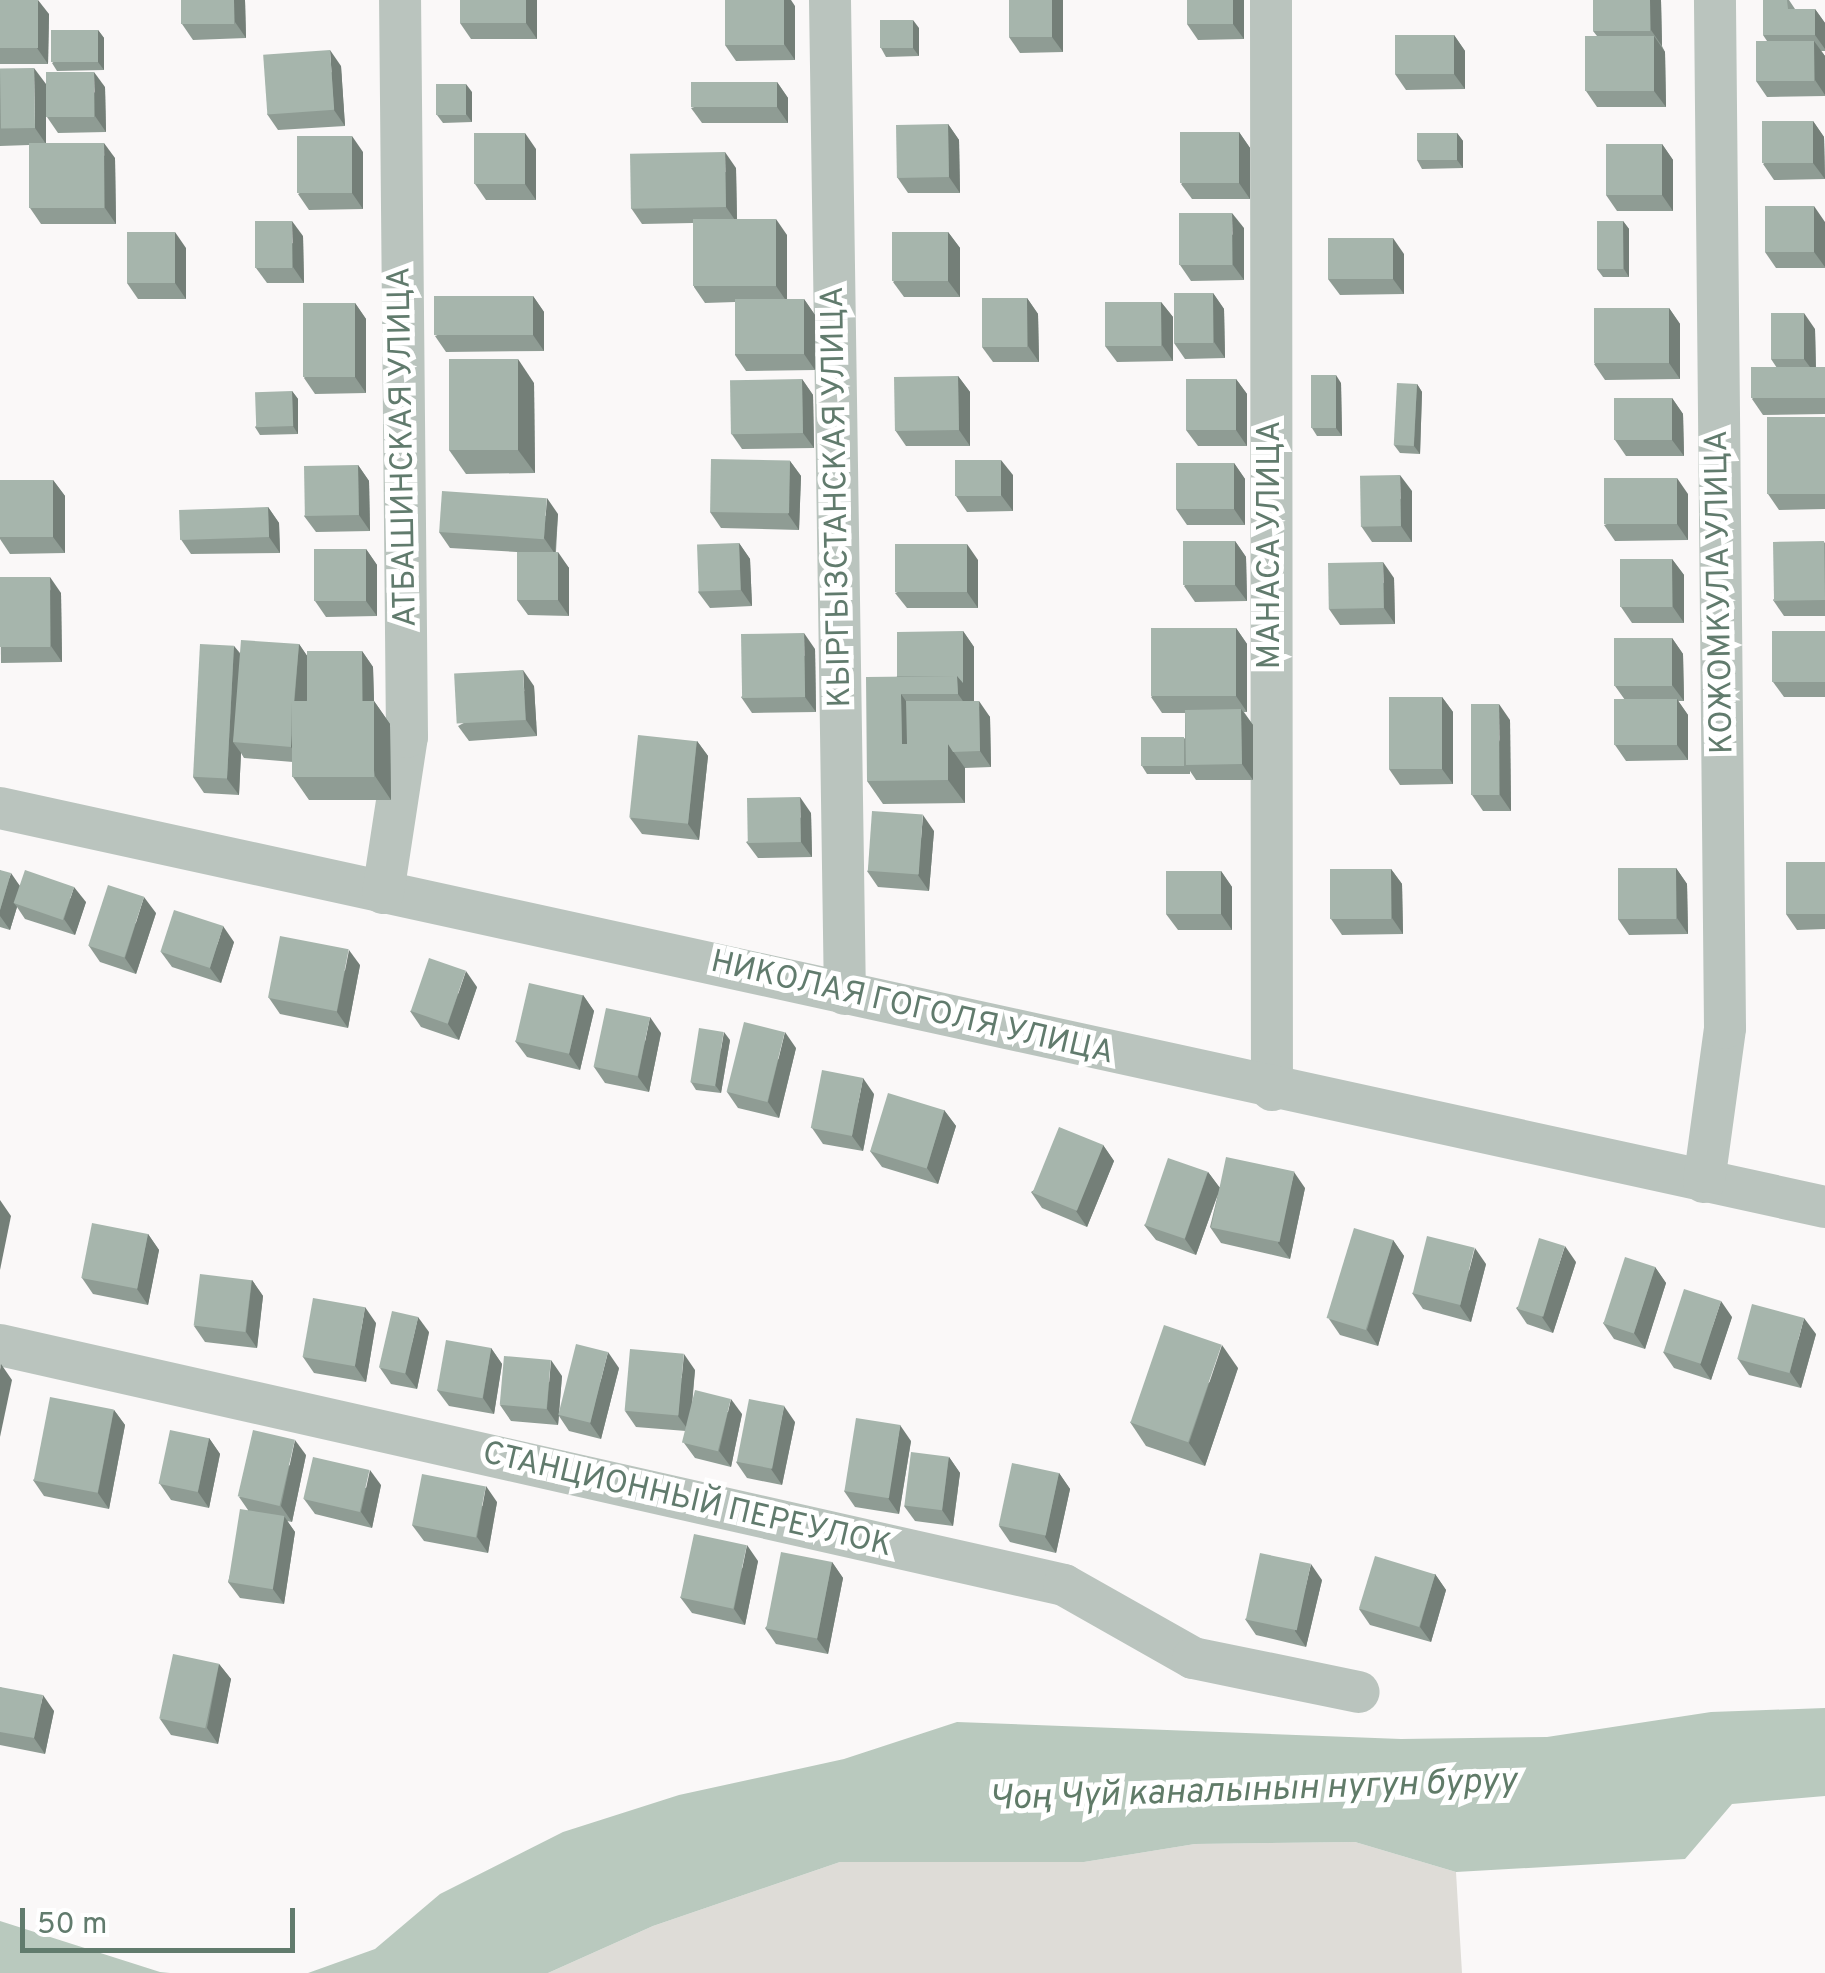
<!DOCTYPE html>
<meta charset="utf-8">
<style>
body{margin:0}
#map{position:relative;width:1825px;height:1973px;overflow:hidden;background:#faf8f8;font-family:Overpass,sans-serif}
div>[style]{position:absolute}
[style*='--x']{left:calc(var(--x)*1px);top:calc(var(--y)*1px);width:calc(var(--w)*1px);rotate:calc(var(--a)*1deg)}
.green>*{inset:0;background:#dedcd7}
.water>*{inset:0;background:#b9c9be}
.street>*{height:42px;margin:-21px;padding:0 21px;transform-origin:21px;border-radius:21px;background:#bac4be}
.wall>*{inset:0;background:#8f9c94}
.shaded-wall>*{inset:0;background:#747f78}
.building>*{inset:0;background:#a6b5ac;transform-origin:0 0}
span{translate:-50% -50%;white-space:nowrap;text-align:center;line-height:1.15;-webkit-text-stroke:10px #fff;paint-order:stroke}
.street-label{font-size:32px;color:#617b6d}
.water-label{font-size:35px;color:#607b68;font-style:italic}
.scale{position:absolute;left:20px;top:1908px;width:275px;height:45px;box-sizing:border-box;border:5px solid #617b6d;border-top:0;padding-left:12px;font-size:30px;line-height:35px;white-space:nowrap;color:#617b6d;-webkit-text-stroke:8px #fff;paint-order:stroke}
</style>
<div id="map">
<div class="green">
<i style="clip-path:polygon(1355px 1842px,1456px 1872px,1462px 1973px,548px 1973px,653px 1926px,840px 1862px,1084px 1862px,1195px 1844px)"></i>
</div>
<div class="water">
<i style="clip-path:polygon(1825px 1708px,1825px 1796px,1732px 1804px,1685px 1859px,1456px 1872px,1355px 1842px,1195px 1844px,1084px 1862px,840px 1862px,653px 1926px,548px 1973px,308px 1973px,375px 1949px,440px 1894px,563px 1832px,679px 1795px,844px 1759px,957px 1722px,1401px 1739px,1547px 1737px,1711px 1712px)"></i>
<i style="clip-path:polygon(0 1921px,160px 1972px,170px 1973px,0 1973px)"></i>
</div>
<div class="street">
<i style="--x:830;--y:0;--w:994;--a:89.14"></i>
<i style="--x:1271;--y:0;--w:1090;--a:89.95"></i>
<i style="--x:0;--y:808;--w:1868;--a:12.33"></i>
<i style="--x:383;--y:893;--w:158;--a:-81.3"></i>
<i style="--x:407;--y:737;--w:737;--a:-90.54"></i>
<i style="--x:1704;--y:1182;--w:155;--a:-82.2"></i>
<i style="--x:1725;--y:1028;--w:1028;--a:-90.56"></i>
<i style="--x:0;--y:1345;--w:1091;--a:12.71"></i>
<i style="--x:1064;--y:1585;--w:148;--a:29.5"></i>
<i style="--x:1193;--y:1658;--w:169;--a:11.6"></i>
</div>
<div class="wall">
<i style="clip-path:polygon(0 0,49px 14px,48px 64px,0 64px)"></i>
<i style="clip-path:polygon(181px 0,245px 0,246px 38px,193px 40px,182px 24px)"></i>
<i style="clip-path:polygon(460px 0,537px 0,537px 39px,471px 39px,460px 23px)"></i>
<i style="clip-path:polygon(1063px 0,1063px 52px,1020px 53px,1009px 37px)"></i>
<i style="clip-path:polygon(1244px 0,1244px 39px,1198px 40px,1187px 24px)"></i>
<i style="clip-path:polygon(1593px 0,1661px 0,1662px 46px,1665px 52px,1666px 107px,1597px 107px,1586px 91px,1597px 36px,1593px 31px)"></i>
<i style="clip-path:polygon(1763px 0,1789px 0,1795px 9px,1815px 9px,1825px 23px,1825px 51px,1821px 51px,1825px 56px,1825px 96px,1767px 97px,1756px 81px,1767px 41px,1763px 35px)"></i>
<i style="clip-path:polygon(795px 6px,795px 60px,736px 61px,725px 45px)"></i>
<i style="clip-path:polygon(919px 28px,919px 56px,886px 57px,881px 48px)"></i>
<i style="clip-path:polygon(98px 30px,104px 38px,104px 70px,57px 71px,52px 63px)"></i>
<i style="clip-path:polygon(1454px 35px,1465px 51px,1465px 89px,1406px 90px,1395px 74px)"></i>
<i style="clip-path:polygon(341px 66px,345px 126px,278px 130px,267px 114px)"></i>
<i style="clip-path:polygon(0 69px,46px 143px,115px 158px,116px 224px,41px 224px,30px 208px,29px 145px,0 146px)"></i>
<i style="clip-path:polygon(777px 82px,788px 98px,788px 123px,702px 123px,691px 108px)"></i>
<i style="clip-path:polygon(105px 87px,106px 132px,58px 133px,47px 117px)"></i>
<i style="clip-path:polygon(472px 92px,472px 122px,443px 123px,437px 115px)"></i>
<i style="clip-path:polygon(1813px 121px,1824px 137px,1825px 179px,1774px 180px,1763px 164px)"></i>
<i style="clip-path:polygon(948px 124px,959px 140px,960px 193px,908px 193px,897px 177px)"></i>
<i style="clip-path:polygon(1239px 132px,1250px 148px,1250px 199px,1192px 199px,1181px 184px)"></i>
<i style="clip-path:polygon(1457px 133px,1463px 141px,1463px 168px,1422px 169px,1417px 160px)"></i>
<i style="clip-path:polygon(1662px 144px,1673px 160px,1673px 211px,1617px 211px,1606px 195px)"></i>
<i style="clip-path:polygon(536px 149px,536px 200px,486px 200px,475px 184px)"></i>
<i style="clip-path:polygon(363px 152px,363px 209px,309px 210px,298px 194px)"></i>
<i style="clip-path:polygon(736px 168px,737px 220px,787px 235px,787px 299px,804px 299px,815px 315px,815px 370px,746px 371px,735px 355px,735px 302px,705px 303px,694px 287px,693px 223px,642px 224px,631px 208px)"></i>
<i style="clip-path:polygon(1623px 221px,1629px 229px,1629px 277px,1603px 277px,1597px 269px)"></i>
<i style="clip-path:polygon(1825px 222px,1825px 268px,1776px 268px,1765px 252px)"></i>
<i style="clip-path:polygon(1244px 228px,1244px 280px,1191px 281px,1180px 265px)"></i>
<i style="clip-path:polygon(948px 232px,960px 248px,960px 297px,904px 297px,893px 282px)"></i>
<i style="clip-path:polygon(303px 236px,304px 283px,267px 283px,256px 268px)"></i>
<i style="clip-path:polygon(186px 248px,186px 299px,138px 299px,127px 283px)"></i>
<i style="clip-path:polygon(1404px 254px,1404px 294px,1340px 295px,1328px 279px)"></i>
<i style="clip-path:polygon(1213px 293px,1224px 309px,1225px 358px,1185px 359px,1174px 343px)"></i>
<i style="clip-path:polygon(533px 296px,544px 312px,544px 351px,446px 352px,435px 336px)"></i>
<i style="clip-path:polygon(1027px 298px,1038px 314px,1039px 362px,993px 362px,982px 347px)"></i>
<i style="clip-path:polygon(1161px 302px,1173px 317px,1173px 361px,1117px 362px,1105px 346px)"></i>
<i style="clip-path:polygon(355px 303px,366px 319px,366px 393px,315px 394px,304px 378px)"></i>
<i style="clip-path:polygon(1669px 308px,1680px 324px,1680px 379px,1605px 380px,1594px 364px)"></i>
<i style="clip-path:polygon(1815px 329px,1816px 368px,1825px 367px,1825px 414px,1763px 415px,1752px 399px,1777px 368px,1771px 359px)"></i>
<i style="clip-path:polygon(958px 376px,970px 392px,970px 446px,906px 446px,895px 430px)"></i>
<i style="clip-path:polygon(802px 379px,813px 395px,814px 448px,742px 449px,731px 433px)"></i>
<i style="clip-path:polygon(1236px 379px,1247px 394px,1247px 446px,1198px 446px,1186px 430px)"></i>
<i style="clip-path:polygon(534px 383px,535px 473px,466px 474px,449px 450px)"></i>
<i style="clip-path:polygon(1341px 383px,1342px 436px,1317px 436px,1312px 428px)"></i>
<i style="clip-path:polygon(1417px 384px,1422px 392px,1420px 454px,1400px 453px,1394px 445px)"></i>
<i style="clip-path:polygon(292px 391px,298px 399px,298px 434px,260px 435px,255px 427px)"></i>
<i style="clip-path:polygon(1672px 398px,1683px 414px,1684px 456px,1626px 456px,1615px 440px)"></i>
<i style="clip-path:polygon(1825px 417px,1825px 509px,1779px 510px,1768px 494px)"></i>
<i style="clip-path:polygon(790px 461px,801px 476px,799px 530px,721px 528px,710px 512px)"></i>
<i style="clip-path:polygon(1234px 463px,1245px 479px,1245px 525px,1187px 525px,1176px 509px)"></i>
<i style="clip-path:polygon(358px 465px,369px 481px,370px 531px,316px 532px,304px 516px)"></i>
<i style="clip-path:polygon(1013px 475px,1013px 511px,967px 512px,956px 496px)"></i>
<i style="clip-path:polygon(53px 480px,65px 496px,65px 553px,10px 554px,0 539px,0 481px)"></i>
<i style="clip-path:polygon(1412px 491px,1412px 542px,1372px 542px,1361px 526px)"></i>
<i style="clip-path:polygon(1688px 494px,1688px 540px,1615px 541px,1604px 525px)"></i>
<i style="clip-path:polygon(268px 507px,279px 523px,280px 553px,191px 554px,180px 538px)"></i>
<i style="clip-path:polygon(558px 514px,556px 552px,569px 568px,569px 616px,528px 615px,517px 600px,517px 552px,450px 548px,439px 532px)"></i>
<i style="clip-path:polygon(1235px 541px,1246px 557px,1247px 601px,1195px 602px,1184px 586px)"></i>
<i style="clip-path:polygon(1825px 542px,1825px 616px,1784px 616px,1773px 600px)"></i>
<i style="clip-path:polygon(739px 543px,750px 559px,752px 606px,710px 608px,698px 592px)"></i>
<i style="clip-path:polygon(366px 549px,377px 565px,377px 616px,326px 617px,315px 601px)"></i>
<i style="clip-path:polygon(1672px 559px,1684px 575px,1684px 623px,1632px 623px,1621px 607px)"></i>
<i style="clip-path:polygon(978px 560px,978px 608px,907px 608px,895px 593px)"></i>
<i style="clip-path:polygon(0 577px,61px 593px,62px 662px,1px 663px)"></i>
<i style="clip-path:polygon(1394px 578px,1395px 624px,1340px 625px,1329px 609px)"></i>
<i style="clip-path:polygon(1236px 628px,1247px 644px,1247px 712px,1244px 712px,1253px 725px,1253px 780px,1196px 780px,1190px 771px,1190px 774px,1147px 774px,1142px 766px,1185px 738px,1185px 713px,1162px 713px,1151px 697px)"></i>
<i style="clip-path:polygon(963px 631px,974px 647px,974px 701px,990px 717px,991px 767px,965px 768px,965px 803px,883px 804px,867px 781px,897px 676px)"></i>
<i style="clip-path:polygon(1825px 631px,1825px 697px,1784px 697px,1773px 682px)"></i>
<i style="clip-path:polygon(1672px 638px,1683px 654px,1684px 701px,1678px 701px,1688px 715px,1688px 760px,1626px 761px,1615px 745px,1625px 700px,1615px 686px)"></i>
<i style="clip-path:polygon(299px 644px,307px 656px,362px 651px,373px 667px,374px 701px,390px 724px,391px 800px,309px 800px,293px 777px,293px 762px,244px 758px,241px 753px,239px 795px,204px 793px,193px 777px,234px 646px,240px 653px)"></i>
<i style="clip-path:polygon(815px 649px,816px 712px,752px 713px,741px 697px)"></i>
<i style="clip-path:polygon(534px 686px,537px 736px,469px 741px,458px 726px)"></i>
<i style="clip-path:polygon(1442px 697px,1453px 712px,1453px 784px,1400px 785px,1389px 769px)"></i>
<i style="clip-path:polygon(1510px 720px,1511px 811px,1483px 811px,1472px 795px)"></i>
<i style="clip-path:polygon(697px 741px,708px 756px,699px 840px,642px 834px,630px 818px)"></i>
<i style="clip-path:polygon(811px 813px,812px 857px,758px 858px,746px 842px)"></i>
<i style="clip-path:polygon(934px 831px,929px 891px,878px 887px,867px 871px)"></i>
<i style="clip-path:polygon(1825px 862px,1825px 929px,1797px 930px,1786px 914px)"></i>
<i style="clip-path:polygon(1676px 868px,1687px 884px,1688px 934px,1629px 935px,1618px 919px)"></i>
<i style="clip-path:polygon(1391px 869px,1402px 884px,1403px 934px,1342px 935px,1331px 919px)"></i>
<i style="clip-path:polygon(0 870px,20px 886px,86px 902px,75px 935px,25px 919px,17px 907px,10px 930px,0 927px)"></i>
<i style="clip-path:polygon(1221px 871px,1232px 887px,1232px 930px,1178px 930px,1166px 914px)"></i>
<i style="clip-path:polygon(156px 913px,136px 974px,100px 962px,89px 946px)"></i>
<i style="clip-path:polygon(234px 942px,221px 983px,172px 967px,161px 952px)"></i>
<i style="clip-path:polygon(360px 965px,348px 1028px,280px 1014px,269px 998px)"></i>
<i style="clip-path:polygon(477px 987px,459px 1040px,421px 1027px,410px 1011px)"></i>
<i style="clip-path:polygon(583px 995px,594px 1011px,580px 1070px,527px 1057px,515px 1041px)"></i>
<i style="clip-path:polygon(661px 1033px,649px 1092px,605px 1083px,594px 1067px)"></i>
<i style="clip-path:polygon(730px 1040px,721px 1093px,696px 1090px,691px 1082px)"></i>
<i style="clip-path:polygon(796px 1048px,779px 1118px,738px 1108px,727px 1092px)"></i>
<i style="clip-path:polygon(874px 1094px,863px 1151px,823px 1144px,812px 1128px)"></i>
<i style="clip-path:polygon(944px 1110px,956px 1126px,938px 1184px,882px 1167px,870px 1151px)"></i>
<i style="clip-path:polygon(1103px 1145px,1114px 1161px,1087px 1227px,1042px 1208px,1031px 1192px)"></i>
<i style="clip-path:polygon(1208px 1172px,1219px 1187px,1305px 1188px,1290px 1259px,1221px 1243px,1210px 1227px,1218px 1194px,1196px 1255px,1156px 1240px,1144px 1225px)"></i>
<i style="clip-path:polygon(148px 1234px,159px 1250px,148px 1305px,93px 1294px,82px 1278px)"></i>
<i style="clip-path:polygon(1393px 1240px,1404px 1256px,1378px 1346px,1340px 1335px,1329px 1319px)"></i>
<i style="clip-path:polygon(1576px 1262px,1553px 1333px,1527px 1324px,1516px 1308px)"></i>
<i style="clip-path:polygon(1486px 1264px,1471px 1322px,1423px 1309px,1412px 1293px)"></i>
<i style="clip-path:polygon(1655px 1267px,1666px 1283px,1645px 1349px,1614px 1339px,1603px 1323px)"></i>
<i style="clip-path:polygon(252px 1280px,263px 1296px,257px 1348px,205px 1342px,194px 1326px)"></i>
<i style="clip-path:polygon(1732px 1317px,1711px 1380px,1674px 1368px,1663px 1352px)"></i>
<i style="clip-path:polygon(376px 1323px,366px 1382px,314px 1373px,303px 1357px)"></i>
<i style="clip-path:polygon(429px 1332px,417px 1389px,391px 1384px,380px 1368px)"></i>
<i style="clip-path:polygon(1816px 1334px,1801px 1388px,1749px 1375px,1738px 1359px)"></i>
<i style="clip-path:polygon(491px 1348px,502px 1364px,494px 1414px,449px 1406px,437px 1390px)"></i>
<i style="clip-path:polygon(619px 1368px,601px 1439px,569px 1431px,559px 1416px,558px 1425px,511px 1421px,500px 1405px,562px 1376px,559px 1412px)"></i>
<i style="clip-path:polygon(1238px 1368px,1205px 1466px,1146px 1446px,1130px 1422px)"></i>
<i style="clip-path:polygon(695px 1370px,692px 1407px,742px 1414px,731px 1467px,695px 1458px,684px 1443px,686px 1431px,636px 1427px,625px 1411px)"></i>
<i style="clip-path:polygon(114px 1410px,125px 1425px,109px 1509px,44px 1496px,33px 1480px)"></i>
<i style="clip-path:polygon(795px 1422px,782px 1485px,747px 1478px,736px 1462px)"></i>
<i style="clip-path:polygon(209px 1438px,220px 1454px,209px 1508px,171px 1500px,160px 1484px)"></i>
<i style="clip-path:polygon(911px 1441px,899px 1514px,855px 1507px,844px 1491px)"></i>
<i style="clip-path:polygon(306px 1455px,292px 1522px,287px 1521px,295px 1532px,284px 1604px,240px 1598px,228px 1582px,248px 1510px,239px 1497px)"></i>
<i style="clip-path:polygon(949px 1457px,960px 1473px,953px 1526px,915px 1521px,904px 1506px)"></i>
<i style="clip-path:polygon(1059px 1473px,1070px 1489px,1056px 1553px,1010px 1542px,999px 1526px)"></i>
<i style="clip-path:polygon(381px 1485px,372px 1528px,315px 1514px,304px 1499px)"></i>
<i style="clip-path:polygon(497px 1502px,488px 1553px,424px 1541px,412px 1525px)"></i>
<i style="clip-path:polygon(758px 1561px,745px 1625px,692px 1613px,680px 1597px)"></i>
<i style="clip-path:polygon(832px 1562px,843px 1578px,828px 1654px,776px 1644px,765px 1628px)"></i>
<i style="clip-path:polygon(1435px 1574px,1446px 1590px,1431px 1642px,1370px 1625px,1359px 1609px)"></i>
<i style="clip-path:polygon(1322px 1580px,1306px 1647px,1256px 1635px,1245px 1619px)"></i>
<i style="clip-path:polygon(219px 1664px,231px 1679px,218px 1744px,171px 1735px,160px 1719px)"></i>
<i style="clip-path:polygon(0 1687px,54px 1711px,45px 1754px,0 1745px)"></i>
</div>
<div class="shaded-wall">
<i style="clip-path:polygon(38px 0,49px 14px,48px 64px,37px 48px)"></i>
<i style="clip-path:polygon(234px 0,245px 0,246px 38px,235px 22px)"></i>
<i style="clip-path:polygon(526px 0,537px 0,537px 39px,526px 23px)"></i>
<i style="clip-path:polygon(784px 0,791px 0,795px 6px,795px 60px,784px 44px)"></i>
<i style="clip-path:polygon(1052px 0,1063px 0,1063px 52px,1052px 37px)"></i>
<i style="clip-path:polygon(1233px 0,1244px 0,1244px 39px,1233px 24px)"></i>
<i style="clip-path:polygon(1650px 0,1661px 0,1662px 46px,1651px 30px)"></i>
<i style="clip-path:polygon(1815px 9px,1825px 23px,1825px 49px,1815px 35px)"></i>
<i style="clip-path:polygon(913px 20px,919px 28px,919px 56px,913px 48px)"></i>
<i style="clip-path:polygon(98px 30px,104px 38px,104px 70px,98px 62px)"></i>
<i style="clip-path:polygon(1454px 35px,1465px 51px,1465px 89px,1454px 74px)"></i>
<i style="clip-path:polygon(1654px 36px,1665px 52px,1666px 107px,1654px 91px)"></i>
<i style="clip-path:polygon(1814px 41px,1825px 56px,1825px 95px,1815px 80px)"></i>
<i style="clip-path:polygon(330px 50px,341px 66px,345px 126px,334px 110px)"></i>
<i style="clip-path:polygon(34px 68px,46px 84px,46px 144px,35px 128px)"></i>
<i style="clip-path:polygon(94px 72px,105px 87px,106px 132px,95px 116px)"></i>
<i style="clip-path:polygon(777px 82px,788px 98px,788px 123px,777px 107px)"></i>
<i style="clip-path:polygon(466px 84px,472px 92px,472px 122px,466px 114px)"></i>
<i style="clip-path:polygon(1813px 121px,1824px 137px,1825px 179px,1813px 163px)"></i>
<i style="clip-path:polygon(948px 124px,959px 140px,960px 193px,949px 177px)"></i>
<i style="clip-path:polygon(1239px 132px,1250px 148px,1250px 199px,1239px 183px)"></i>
<i style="clip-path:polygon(525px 133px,536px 149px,536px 200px,525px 184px)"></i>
<i style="clip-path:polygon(1457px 133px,1463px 141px,1463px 168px,1457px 160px)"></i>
<i style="clip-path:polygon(352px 136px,363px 152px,363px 209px,352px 193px)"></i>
<i style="clip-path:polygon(104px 143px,115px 158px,116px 224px,105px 208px)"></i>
<i style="clip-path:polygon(1662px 144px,1673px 160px,1673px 211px,1662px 195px)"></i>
<i style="clip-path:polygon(725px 152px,736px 168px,737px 223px,726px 207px)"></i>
<i style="clip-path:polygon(1814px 206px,1825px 222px,1825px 267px,1814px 252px)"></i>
<i style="clip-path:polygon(1232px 213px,1244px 228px,1244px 280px,1233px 265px)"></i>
<i style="clip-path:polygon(776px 219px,787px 235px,787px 302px,776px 286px)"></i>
<i style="clip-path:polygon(292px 221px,303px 236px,304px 283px,293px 267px)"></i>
<i style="clip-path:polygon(1623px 221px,1629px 229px,1629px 277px,1624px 269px)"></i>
<i style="clip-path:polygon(175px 232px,186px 248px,186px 299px,175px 283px)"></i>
<i style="clip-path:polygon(948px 232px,960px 248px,960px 297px,948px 281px)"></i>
<i style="clip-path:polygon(1393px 238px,1404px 254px,1404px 294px,1393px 279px)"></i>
<i style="clip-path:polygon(1213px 293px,1224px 309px,1225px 358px,1214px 342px)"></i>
<i style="clip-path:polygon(533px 296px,544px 312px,544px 351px,533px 335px)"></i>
<i style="clip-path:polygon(1027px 298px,1038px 314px,1039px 362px,1028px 346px)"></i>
<i style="clip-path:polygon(804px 299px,815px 315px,815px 370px,804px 354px)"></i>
<i style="clip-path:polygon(1161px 302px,1173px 317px,1173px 361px,1162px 345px)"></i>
<i style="clip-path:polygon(355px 303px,366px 319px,366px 393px,355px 377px)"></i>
<i style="clip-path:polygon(1669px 308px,1680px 324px,1680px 379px,1669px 363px)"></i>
<i style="clip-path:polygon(1804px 313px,1815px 329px,1816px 375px,1804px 359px)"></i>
<i style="clip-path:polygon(518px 359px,534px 383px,535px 473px,518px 450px)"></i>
<i style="clip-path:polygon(1336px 375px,1341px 383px,1342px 436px,1336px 428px)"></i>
<i style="clip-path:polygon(958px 376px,970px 392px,970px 446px,959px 430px)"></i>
<i style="clip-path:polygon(802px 379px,813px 395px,814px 448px,803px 433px)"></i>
<i style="clip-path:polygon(1236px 379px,1247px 394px,1247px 446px,1236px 430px)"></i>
<i style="clip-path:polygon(1417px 384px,1422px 392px,1420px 454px,1414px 446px)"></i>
<i style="clip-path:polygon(292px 391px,298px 399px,298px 434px,293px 426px)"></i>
<i style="clip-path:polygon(1672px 398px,1683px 414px,1684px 456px,1672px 440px)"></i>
<i style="clip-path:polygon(1001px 460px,1013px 475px,1013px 511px,1001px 495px)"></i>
<i style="clip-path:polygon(790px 461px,801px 476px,799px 530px,788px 514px)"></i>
<i style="clip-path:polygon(1234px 463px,1245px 479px,1245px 525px,1234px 509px)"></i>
<i style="clip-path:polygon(358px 465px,369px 481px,370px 531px,359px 515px)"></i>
<i style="clip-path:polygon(1400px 475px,1412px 491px,1412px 542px,1401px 526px)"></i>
<i style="clip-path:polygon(1677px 478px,1688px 494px,1688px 540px,1677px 524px)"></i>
<i style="clip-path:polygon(53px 480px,65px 496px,65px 553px,53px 537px)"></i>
<i style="clip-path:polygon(547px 498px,558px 514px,555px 554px,544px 538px)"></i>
<i style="clip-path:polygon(268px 507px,279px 523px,280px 553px,269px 537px)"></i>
<i style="clip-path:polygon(1235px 541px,1246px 557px,1247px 601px,1235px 585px)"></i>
<i style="clip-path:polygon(739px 543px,750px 559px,752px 606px,741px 590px)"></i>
<i style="clip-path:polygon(967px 544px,978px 560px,978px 608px,967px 592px)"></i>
<i style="clip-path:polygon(366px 549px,377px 565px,377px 616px,366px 601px)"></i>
<i style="clip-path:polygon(558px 552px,569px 568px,569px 616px,558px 600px)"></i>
<i style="clip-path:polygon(1672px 559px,1684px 575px,1684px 623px,1673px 607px)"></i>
<i style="clip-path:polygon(1383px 562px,1394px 578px,1395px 624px,1384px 608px)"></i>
<i style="clip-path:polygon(50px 577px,61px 593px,62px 662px,51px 646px)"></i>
<i style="clip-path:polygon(1236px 628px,1247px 644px,1247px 712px,1236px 696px)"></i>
<i style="clip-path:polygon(963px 631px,974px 647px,974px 717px,958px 694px,957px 676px)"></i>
<i style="clip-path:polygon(804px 633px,815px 649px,816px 712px,805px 697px)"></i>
<i style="clip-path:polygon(1672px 638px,1683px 654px,1684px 701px,1672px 685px)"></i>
<i style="clip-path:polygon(299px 644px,310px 660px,302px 763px,291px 747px)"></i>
<i style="clip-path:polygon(234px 646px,246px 662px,233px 742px,241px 753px,239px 795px,227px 779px)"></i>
<i style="clip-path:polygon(362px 651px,373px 667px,374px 701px,390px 724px,391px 800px,375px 776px,363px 704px)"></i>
<i style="clip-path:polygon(523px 670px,534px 686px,537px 736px,526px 720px)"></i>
<i style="clip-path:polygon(901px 694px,917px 717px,918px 752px,902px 744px)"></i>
<i style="clip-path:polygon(1442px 697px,1453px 712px,1453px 784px,1442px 769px)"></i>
<i style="clip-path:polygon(1677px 699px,1688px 715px,1688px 760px,1677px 745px)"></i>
<i style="clip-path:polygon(979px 701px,990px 717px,991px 767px,980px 751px)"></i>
<i style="clip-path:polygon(1499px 704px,1510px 720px,1511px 811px,1500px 795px)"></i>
<i style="clip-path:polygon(1241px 709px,1253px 725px,1253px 780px,1242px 764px)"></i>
<i style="clip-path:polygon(697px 741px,708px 756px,699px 840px,688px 824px)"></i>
<i style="clip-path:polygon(948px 744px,965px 768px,965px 803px,948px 780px)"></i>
<i style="clip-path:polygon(800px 797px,811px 813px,812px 857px,801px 842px)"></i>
<i style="clip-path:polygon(923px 815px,934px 831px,929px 891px,918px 875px)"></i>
<i style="clip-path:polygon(1676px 868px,1687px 884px,1688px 934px,1677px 918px)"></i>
<i style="clip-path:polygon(1391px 869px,1402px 884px,1403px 934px,1392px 918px)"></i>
<i style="clip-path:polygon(1221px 871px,1232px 887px,1232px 930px,1221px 914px)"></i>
<i style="clip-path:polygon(11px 873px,22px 889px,14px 903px,17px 907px,10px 930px,0 916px,0 910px)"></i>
<i style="clip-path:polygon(74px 887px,86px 902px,75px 935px,64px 919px)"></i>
<i style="clip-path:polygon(144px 897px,156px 913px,136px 974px,125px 958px)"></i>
<i style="clip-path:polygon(223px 926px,234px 942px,221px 983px,210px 968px)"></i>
<i style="clip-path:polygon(349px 950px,360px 965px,348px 1028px,337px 1012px)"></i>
<i style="clip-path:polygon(466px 971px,477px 987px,459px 1040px,448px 1024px)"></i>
<i style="clip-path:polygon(583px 995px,594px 1011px,580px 1070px,569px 1054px)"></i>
<i style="clip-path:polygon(650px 1017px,661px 1033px,649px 1092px,638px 1077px)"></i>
<i style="clip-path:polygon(724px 1032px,730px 1040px,721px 1093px,715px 1085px)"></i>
<i style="clip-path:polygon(785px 1032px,796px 1048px,779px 1118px,768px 1102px)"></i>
<i style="clip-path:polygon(863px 1078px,874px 1094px,863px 1151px,852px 1136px)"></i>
<i style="clip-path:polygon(944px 1110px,956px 1126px,938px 1184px,927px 1168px)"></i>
<i style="clip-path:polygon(1103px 1145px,1114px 1161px,1087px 1227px,1076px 1211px)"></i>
<i style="clip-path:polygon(1208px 1172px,1220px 1188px,1196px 1255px,1185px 1239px)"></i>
<i style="clip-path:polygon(1294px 1172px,1305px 1188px,1290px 1259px,1278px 1243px)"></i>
<i style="clip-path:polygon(0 1200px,11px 1216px,0 1270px)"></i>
<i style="clip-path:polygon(148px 1234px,159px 1250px,148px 1305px,137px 1289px)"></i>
<i style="clip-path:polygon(1393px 1240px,1404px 1256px,1378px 1346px,1367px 1330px)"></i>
<i style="clip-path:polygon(1565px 1246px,1576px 1262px,1553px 1333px,1542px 1317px)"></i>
<i style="clip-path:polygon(1475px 1248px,1486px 1264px,1471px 1322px,1460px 1306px)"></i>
<i style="clip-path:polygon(1655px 1267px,1666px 1283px,1645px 1349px,1634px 1333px)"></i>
<i style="clip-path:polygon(252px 1280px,263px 1296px,257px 1348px,246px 1332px)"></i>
<i style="clip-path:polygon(1721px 1301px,1732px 1317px,1711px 1380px,1700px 1364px)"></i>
<i style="clip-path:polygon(365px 1307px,376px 1323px,366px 1382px,355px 1366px)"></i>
<i style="clip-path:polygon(418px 1317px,429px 1332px,417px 1389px,405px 1373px)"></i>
<i style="clip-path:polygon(1804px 1318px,1816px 1334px,1801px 1388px,1790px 1372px)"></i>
<i style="clip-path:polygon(1222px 1345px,1238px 1368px,1205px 1466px,1189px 1443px)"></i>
<i style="clip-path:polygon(491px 1348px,502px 1364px,494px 1414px,483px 1398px)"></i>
<i style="clip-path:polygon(608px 1352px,619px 1368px,601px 1439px,590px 1423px)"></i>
<i style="clip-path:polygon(684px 1354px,695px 1370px,689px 1431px,678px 1416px)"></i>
<i style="clip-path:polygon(551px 1360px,562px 1376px,558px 1425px,547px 1409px)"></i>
<i style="clip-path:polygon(1px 1364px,12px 1380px,0 1437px,0 1370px)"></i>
<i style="clip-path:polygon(731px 1399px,742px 1414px,731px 1467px,719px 1451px)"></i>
<i style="clip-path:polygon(784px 1406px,795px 1422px,782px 1485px,771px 1469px)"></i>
<i style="clip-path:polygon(114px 1410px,125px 1425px,109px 1509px,98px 1493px)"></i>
<i style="clip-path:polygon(900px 1425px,911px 1441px,899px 1514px,888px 1498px)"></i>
<i style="clip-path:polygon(209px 1438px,220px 1454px,209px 1508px,198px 1492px)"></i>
<i style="clip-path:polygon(295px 1440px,306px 1455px,292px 1522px,281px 1506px)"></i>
<i style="clip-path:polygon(949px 1457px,960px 1473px,953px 1526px,942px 1510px)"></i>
<i style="clip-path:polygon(370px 1470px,381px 1485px,372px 1528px,361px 1512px)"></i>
<i style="clip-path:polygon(1059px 1473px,1070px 1489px,1056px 1553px,1045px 1537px)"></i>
<i style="clip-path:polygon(486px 1486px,497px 1502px,488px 1553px,477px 1537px)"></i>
<i style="clip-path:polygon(284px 1516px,295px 1532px,284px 1604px,272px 1588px)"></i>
<i style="clip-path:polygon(747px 1545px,758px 1561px,745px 1625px,734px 1609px)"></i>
<i style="clip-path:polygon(832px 1562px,843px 1578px,828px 1654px,817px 1639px)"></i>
<i style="clip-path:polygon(1311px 1564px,1322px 1580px,1306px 1647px,1295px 1631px)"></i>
<i style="clip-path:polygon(1435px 1574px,1446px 1590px,1431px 1642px,1420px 1627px)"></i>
<i style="clip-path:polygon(219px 1664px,231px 1679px,218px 1744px,207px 1728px)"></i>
<i style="clip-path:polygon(43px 1695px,54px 1711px,45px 1754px,34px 1738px)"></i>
</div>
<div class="building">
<i style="left:0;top:0;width:38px;height:48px"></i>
<i style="left:181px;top:0;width:53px;height:24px"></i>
<i style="left:460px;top:0;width:66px;height:23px"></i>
<i style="left:725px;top:0;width:59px;height:45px"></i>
<i style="left:1009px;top:0;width:43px;height:37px"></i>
<i style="left:1187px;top:0;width:46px;height:24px"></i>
<i style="left:1593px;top:0;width:57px;height:31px"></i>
<i style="clip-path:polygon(1763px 0,1787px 0,1788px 9px,1815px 9px,1815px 35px,1763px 35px)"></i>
<i style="left:880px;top:20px;width:33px;height:28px"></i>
<i style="left:98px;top:30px;width:32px;height:47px;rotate:90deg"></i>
<i style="left:1454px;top:35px;width:39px;height:59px;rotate:90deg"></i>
<i style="left:1585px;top:36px;width:69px;height:55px"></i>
<i style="left:1756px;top:41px;width:58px;height:40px"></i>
<i style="left:330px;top:50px;width:60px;height:67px;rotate:86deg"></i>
<i style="left:34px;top:68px;width:60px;height:34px;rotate:89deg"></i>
<i style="left:46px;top:72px;width:48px;height:45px"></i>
<i style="left:777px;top:82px;width:25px;height:86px;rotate:90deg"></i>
<i style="left:436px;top:84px;width:30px;height:31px"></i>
<i style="left:1813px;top:121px;width:42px;height:51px;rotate:90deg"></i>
<i style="left:948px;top:124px;width:53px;height:52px;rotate:89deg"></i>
<i style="left:1239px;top:132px;width:51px;height:59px;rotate:90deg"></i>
<i style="left:525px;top:133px;width:51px;height:51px;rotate:90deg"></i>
<i style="left:1417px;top:133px;width:40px;height:27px"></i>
<i style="left:352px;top:136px;width:57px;height:55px;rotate:90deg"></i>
<i style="left:29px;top:143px;width:75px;height:65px"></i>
<i style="left:1606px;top:144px;width:56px;height:51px"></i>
<i style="left:725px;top:152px;width:55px;height:95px;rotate:89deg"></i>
<i style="left:1765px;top:206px;width:49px;height:46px"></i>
<i style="left:1179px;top:213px;width:53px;height:52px"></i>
<i style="left:776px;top:219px;width:67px;height:83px;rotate:90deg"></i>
<i style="left:255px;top:221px;width:37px;height:47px"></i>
<i style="left:1597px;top:221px;width:26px;height:48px"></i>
<i style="left:175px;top:232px;width:51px;height:48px;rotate:90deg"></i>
<i style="left:948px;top:232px;width:49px;height:56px;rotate:90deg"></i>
<i style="left:1328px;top:238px;width:65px;height:41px"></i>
<i style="left:1174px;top:293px;width:39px;height:50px"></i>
<i style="left:533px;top:296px;width:39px;height:99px;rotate:90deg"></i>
<i style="left:982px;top:298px;width:45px;height:49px"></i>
<i style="left:804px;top:299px;width:55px;height:69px;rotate:90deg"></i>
<i style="left:1105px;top:302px;width:56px;height:44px"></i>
<i style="left:355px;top:303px;width:74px;height:52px;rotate:90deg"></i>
<i style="left:1669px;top:308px;width:55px;height:75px;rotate:90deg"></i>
<i style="left:1771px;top:313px;width:33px;height:46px"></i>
<i style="left:518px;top:359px;width:91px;height:69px;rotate:90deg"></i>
<i style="left:1825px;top:367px;width:31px;height:74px;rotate:90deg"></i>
<i style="left:1311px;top:375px;width:25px;height:53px"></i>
<i style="left:958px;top:376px;width:54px;height:64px;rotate:89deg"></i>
<i style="left:802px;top:379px;width:54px;height:72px;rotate:89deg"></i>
<i style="left:1186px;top:379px;width:50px;height:51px"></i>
<i style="left:1397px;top:383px;width:20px;height:62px;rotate:3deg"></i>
<i style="left:292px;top:391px;width:35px;height:37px;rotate:88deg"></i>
<i style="left:1672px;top:398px;width:42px;height:58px;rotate:90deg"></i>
<i style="left:1767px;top:417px;width:58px;height:77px"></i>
<i style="left:711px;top:459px;width:79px;height:53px;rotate:1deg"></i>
<i style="left:955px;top:460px;width:46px;height:36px"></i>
<i style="left:1234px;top:463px;width:46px;height:58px;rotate:90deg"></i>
<i style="left:358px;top:465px;width:50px;height:54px;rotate:89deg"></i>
<i style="left:1400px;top:475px;width:51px;height:40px;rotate:89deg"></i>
<i style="left:1677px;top:478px;width:46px;height:73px;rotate:90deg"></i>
<i style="left:53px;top:480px;width:57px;height:53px;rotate:90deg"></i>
<i style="left:442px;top:491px;width:105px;height:41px;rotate:4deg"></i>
<i style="left:268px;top:507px;width:30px;height:89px;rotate:88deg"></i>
<i style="left:1235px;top:541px;width:44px;height:52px;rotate:90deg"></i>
<i style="left:1824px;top:541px;width:59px;height:51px;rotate:89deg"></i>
<i style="left:739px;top:543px;width:47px;height:42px;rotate:88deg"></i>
<i style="left:967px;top:544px;width:48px;height:72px;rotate:90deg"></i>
<i style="left:314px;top:549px;width:52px;height:52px"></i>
<i style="left:517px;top:552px;width:41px;height:48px"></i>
<i style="left:1620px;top:559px;width:52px;height:48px"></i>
<i style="left:1383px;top:562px;width:46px;height:55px;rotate:89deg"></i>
<i style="left:0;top:577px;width:50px;height:70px"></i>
<i style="left:1236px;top:628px;width:68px;height:85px;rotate:90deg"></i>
<i style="clip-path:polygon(963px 631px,963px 683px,957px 676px,897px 676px,897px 632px)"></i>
<i style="left:1772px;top:631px;width:53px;height:51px"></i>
<i style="left:804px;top:633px;width:64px;height:63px;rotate:89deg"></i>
<i style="left:1614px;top:638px;width:58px;height:48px"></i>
<i style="clip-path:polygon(241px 640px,299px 644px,294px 701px,292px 701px,291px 747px,233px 742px)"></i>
<i style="left:200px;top:644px;width:34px;height:133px;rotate:3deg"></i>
<i style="left:307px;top:651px;width:55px;height:50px"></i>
<i style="left:523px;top:670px;width:50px;height:69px;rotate:87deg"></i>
<i style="clip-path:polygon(957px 676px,958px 694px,901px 694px,902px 744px,948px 744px,948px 780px,867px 781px,866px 677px)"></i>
<i style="left:1389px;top:697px;width:53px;height:72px"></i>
<i style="left:1677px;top:699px;width:46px;height:63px;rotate:90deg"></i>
<i style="left:292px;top:701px;width:82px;height:76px"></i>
<i style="clip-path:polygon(906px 701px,979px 701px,980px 751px,953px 752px,948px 744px,907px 744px)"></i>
<i style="left:1471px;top:704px;width:28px;height:91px"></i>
<i style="left:1241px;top:709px;width:55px;height:56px;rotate:89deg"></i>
<i style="left:638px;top:735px;width:59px;height:83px;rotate:6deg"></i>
<i style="left:1141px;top:737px;width:43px;height:29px"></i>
<i style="left:800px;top:797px;width:45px;height:53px;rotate:89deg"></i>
<i style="left:872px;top:811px;width:51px;height:60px;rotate:4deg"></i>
<i style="left:1825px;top:862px;width:52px;height:39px;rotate:90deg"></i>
<i style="left:1618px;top:868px;width:58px;height:51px"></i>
<i style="left:1330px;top:869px;width:61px;height:50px"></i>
<i style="clip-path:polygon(0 870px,11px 873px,0 910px)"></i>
<i style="left:25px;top:870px;width:52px;height:35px;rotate:19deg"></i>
<i style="left:1221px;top:871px;width:43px;height:55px;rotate:90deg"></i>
<i style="left:108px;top:885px;width:38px;height:64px;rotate:18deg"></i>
<i style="left:174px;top:910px;width:52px;height:44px;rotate:18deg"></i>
<i style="left:280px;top:936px;width:70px;height:63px;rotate:11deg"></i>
<i style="left:429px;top:958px;width:39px;height:56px;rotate:19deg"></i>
<i style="left:529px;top:983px;width:55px;height:60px;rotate:13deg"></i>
<i style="left:606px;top:1008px;width:45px;height:60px;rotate:12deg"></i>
<i style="left:744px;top:1022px;width:42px;height:72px;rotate:14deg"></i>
<i style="left:699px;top:1028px;width:25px;height:55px;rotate:9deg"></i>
<i style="left:822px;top:1070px;width:42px;height:59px;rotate:11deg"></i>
<i style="left:888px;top:1093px;width:59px;height:61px;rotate:17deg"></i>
<i style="left:1059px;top:1127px;width:48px;height:71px;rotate:22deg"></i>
<i style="left:1226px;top:1157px;width:70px;height:72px;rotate:12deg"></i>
<i style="left:1168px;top:1158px;width:42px;height:71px;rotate:19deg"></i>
<i style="left:92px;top:1223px;width:57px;height:56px;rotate:11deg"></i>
<i style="left:1354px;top:1228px;width:41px;height:94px;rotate:17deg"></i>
<i style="left:1427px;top:1236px;width:49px;height:59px;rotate:14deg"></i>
<i style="left:1539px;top:1238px;width:27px;height:74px;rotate:17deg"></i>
<i style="left:1625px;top:1257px;width:32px;height:70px;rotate:18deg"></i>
<i style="left:200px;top:1274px;width:52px;height:52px;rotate:7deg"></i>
<i style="left:1684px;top:1289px;width:39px;height:66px;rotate:18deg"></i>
<i style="left:313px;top:1298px;width:53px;height:60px;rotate:10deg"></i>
<i style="left:1752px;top:1304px;width:54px;height:57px;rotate:15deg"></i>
<i style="left:392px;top:1311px;width:27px;height:58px;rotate:13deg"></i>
<i style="left:1164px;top:1325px;width:61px;height:103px;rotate:19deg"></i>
<i style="left:446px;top:1340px;width:46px;height:51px;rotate:10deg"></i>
<i style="left:576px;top:1344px;width:33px;height:73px;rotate:14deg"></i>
<i style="left:630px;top:1349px;width:54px;height:62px;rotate:5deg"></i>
<i style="left:504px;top:1356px;width:47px;height:49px;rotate:5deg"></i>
<i style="left:695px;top:1390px;width:37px;height:54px;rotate:14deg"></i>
<i style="left:50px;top:1397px;width:65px;height:85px;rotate:11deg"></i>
<i style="left:749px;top:1399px;width:36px;height:64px;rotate:11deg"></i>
<i style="left:856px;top:1418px;width:45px;height:74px;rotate:9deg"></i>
<i style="left:170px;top:1430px;width:40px;height:55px;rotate:12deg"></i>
<i style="left:253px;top:1430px;width:43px;height:68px;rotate:13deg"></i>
<i style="left:911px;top:1452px;width:38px;height:54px;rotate:7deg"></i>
<i style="left:313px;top:1457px;width:58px;height:43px;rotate:13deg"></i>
<i style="left:1012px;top:1463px;width:48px;height:64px;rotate:12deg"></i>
<i style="left:422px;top:1474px;width:65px;height:52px;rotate:11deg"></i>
<i style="left:240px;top:1509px;width:45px;height:74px;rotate:9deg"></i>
<i style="left:694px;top:1534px;width:54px;height:65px;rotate:12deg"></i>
<i style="left:781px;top:1552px;width:52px;height:78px;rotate:11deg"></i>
<i style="left:1260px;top:1553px;width:52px;height:68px;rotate:12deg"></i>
<i style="left:1375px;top:1556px;width:63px;height:55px;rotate:17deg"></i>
<i style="left:173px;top:1654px;width:47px;height:66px;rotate:12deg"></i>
<i style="clip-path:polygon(0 1687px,43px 1695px,34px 1738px,0 1732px)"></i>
</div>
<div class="street-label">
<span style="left:404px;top:447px;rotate:-91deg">АТБАШИНСКАЯ УЛИЦА</span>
<span style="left:838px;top:497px;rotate:-91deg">КЫРГЫЗСТАНСКАЯ УЛИЦА</span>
<span style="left:1271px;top:545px;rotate:-90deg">МАНАСА УЛИЦА</span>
<span style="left:1721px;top:592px;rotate:-91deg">КОЖОМКУЛА УЛИЦА</span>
<span style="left:912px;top:1009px;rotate:13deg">НИКОЛАЯ ГОГОЛЯ УЛИЦА</span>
<span style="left:687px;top:1501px;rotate:13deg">СТАНЦИОННЫЙ ПЕРЕУЛОК</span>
</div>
<div class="water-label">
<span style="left:1253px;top:1791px;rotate:-2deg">Чоң Чүй каналынын нугун буруу</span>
</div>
<div class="scale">50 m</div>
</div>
